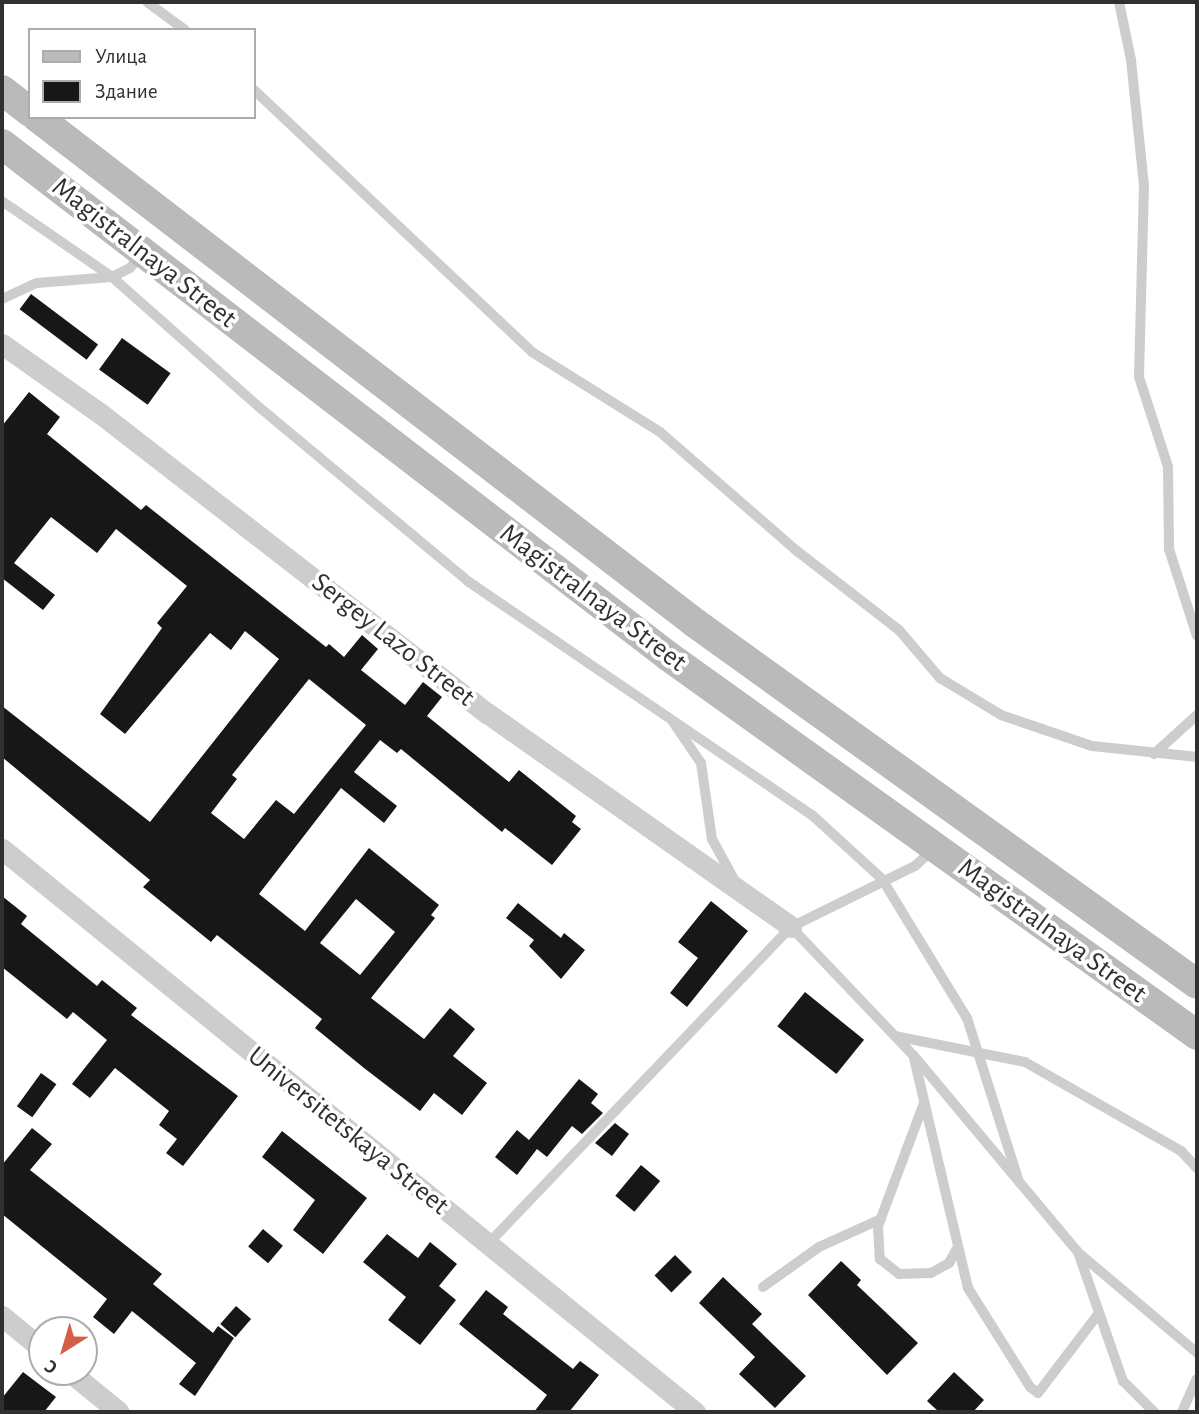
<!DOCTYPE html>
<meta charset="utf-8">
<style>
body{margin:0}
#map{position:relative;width:1199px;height:1414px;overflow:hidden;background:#fff;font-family:"Alegreya Sans",sans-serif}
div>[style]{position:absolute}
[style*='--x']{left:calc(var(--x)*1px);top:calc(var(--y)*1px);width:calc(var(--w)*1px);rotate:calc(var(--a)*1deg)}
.building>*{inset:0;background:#171717;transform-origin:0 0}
.lane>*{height:10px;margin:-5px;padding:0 5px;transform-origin:5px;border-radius:5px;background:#cdcdcd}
.street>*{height:21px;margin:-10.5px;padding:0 10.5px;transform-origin:10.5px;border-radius:10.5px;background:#cdcdcd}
.secondary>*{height:30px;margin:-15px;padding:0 15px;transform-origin:15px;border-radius:15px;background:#bababa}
span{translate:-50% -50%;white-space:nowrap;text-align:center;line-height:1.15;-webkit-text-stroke:7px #fff;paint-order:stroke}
.street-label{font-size:28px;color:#303030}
.frame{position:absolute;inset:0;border:4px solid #303030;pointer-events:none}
.legend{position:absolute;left:28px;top:28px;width:228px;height:91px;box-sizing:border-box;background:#fff;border:2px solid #acacac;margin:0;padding:9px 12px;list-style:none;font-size:21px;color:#303030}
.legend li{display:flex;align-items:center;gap:14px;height:35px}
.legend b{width:35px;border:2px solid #acacac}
.north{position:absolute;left:28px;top:1316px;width:70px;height:70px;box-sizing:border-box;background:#fff;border:2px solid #acacac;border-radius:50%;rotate:217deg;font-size:19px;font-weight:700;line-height:28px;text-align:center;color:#303030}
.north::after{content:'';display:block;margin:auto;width:24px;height:32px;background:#d45d45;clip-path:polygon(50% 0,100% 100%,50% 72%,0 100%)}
</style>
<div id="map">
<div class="building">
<i style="left:31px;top:294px;width:84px;height:19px;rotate:37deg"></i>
<i style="left:122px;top:338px;width:60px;height:39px;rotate:36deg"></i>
<i style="clip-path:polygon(evenodd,29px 392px,60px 417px,47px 434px,141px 510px,146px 505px,326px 647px,329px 644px,344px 657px,362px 635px,378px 649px,361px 670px,405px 705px,423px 682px,442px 697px,427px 716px,509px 782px,519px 770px,576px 816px,572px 822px,581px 829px,552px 865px,505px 828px,502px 832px,401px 749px,397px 753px,380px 740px,354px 772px,397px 806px,384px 823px,341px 788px,259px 894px,305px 931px,369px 848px,439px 905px,431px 915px,435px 918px,371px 998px,424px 1039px,450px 1008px,475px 1029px,453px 1056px,487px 1083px,462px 1115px,434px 1093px,420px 1111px,364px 1068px,315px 1028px,322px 1019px,217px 935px,211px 942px,143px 887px,150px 880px,2px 757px,2px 706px,150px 822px,279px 659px,245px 631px,231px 650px,210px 633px,125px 734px,100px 714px,162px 628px,157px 623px,187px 586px,116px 529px,97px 553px,51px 517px,14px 563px,55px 595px,43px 610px,2px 578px,2px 426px,29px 392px,309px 679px,366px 725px,294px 814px,276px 800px,244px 839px,211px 813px,237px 779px,232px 775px,309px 679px,29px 392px,356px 899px,395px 932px,360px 975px,320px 943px,356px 899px)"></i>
<i style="clip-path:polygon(2px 896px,27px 916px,21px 924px,97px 986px,102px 980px,137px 1008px,131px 1015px,238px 1096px,183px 1166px,166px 1153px,177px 1139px,159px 1125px,169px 1111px,115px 1068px,90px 1098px,72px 1084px,107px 1040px,73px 1012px,67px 1019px,2px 967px)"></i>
<i style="clip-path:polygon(711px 901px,748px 931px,687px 1007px,670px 993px,698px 958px,678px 942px)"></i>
<i style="clip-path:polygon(518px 903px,561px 938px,564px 933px,585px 950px,561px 979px,529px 946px,534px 940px,506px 918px)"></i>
<i style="left:805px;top:992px;width:76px;height:44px;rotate:39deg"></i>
<i style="left:41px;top:1073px;width:19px;height:41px;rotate:36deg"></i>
<i style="clip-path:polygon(579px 1079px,598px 1094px,591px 1103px,603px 1113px,582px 1134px,572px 1126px,547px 1157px,537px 1149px,517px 1175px,495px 1157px,517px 1130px,529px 1140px)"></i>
<i style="clip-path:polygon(615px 1123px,629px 1134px,612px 1156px,595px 1143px)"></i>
<i style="clip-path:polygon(32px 1128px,52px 1144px,30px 1170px,162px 1274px,153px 1284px,213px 1333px,218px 1326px,234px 1338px,195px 1396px,179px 1384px,196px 1363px,132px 1311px,114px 1334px,93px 1317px,107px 1299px,2px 1214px,2px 1165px)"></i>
<i style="clip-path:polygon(282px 1131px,367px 1198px,323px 1254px,293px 1230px,315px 1200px,262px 1157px)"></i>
<i style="left:641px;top:1165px;width:25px;height:40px;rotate:40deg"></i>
<i style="left:263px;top:1229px;width:26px;height:23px;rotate:40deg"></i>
<i style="clip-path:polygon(387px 1234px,418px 1258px,430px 1242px,457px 1264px,439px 1286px,456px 1300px,420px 1345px,388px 1320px,406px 1297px,363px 1262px)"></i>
<i style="left:675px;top:1255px;width:24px;height:29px;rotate:45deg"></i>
<i style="clip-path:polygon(841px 1261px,861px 1280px,857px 1285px,918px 1343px,887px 1375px,808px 1295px)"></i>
<i style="clip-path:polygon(723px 1277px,762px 1314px,752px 1324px,806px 1376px,775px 1408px,739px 1374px,755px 1357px,699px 1303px)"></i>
<i style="clip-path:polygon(486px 1290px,508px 1307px,503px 1314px,573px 1369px,580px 1361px,599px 1375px,569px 1412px,534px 1412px,547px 1395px,459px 1324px)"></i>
<i style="left:236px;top:1306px;width:20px;height:24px;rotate:41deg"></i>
<i style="clip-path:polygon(23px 1372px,56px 1397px,44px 1412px,2px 1412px,2px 1398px)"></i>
<i style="clip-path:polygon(954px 1372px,984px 1400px,973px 1412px,939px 1412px,927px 1401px)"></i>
</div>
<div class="lane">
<i style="--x:147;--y:2;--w:47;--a:36.4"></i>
<i style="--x:1119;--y:2;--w:59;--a:78.3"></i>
<i style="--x:1131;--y:60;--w:126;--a:84.1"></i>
<i style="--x:1144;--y:185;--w:192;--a:91.5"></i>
<i style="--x:1139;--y:377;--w:95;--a:72.1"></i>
<i style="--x:1168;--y:467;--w:82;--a:89.3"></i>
<i style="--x:1169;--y:549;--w:91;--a:72.2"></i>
<i style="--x:254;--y:90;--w:382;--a:43.3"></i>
<i style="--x:532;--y:352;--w:151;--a:32"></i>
<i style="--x:660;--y:432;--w:181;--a:41"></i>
<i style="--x:797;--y:551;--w:129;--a:37.8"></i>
<i style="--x:899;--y:630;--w:63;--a:49.5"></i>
<i style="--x:940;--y:678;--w:71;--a:31.2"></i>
<i style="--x:1001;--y:715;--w:96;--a:18.8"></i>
<i style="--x:1092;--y:746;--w:106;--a:6"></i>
<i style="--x:2;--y:201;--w:134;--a:34.6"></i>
<i style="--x:112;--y:277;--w:196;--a:41.5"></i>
<i style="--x:259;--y:407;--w:273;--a:39.8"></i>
<i style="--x:469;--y:582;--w:415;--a:34.2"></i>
<i style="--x:812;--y:815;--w:95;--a:42.4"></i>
<i style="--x:882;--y:879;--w:163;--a:58.6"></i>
<i style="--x:967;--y:1018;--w:172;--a:72.4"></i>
<i style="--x:2;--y:299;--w:38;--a:-25"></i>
<i style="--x:37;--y:283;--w:75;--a:-4.6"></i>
<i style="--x:112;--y:277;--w:20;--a:-27"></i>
<i style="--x:130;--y:268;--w:17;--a:-50"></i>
<i style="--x:673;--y:722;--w:50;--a:55.7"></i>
<i style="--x:701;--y:763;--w:77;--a:81.8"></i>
<i style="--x:712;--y:839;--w:50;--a:61.4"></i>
<i style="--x:1154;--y:754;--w:58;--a:-42.2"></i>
<i style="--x:791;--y:927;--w:178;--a:46.4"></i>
<i style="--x:914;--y:1056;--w:256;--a:50.1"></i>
<i style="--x:1078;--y:1252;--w:137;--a:70.8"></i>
<i style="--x:1123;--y:1381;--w:44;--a:45"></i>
<i style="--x:895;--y:1036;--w:133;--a:11.3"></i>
<i style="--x:1025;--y:1062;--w:180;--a:29.7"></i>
<i style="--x:1181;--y:1151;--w:23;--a:47"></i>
<i style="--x:914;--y:1058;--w:236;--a:76.8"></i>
<i style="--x:968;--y:1288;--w:117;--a:57.9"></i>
<i style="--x:1030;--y:1387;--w:10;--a:37"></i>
<i style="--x:1038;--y:1393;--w:101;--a:-52.7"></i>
<i style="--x:924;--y:1103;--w:131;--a:110.5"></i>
<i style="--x:878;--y:1226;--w:33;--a:87"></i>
<i style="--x:880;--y:1259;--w:24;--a:38"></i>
<i style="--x:899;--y:1274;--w:32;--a:-2"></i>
<i style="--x:931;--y:1273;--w:21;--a:-29"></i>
<i style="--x:949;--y:1263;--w:18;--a:-61"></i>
<i style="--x:487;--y:1245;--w:440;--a:-46.3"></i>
<i style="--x:791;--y:927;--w:138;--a:-26.2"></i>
<i style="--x:915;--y:866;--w:25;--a:-43"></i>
<i style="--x:1080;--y:1254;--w:153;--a:40.2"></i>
<i style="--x:763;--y:1287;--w:69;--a:-35.5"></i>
<i style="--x:819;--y:1247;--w:68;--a:-24.3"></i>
<i style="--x:1182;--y:1412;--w:36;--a:-66"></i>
</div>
<div class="street">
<i style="--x:2;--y:344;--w:121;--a:35.3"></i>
<i style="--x:101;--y:414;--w:488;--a:37.8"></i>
<i style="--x:487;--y:713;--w:372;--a:35.1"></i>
<i style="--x:2;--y:849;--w:893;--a:39.09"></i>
<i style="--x:2;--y:1316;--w:52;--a:39.5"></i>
<i style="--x:70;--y:1372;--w:63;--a:39.2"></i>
</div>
<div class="secondary">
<i style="--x:2;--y:90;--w:36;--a:38"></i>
<i style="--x:37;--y:117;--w:830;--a:37.56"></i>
<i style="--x:695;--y:623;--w:618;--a:35.72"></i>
<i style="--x:2;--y:144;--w:840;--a:37.55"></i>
<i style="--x:668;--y:656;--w:651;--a:35.62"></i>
</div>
<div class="street-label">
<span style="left:144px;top:253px;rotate:38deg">Magistralnaya Street</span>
<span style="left:593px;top:598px;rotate:37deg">Magistralnaya Street</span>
<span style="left:393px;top:640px;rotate:38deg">Sergey Lazo Street</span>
<span style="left:1052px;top:931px;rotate:36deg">Magistralnaya Street</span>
<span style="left:348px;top:1131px;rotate:39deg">Universitetskaya Street</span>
</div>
<div class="frame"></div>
<ul class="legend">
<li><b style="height:9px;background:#bababa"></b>Улица</li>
<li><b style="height:19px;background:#171717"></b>Здание</li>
</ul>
<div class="north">С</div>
</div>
